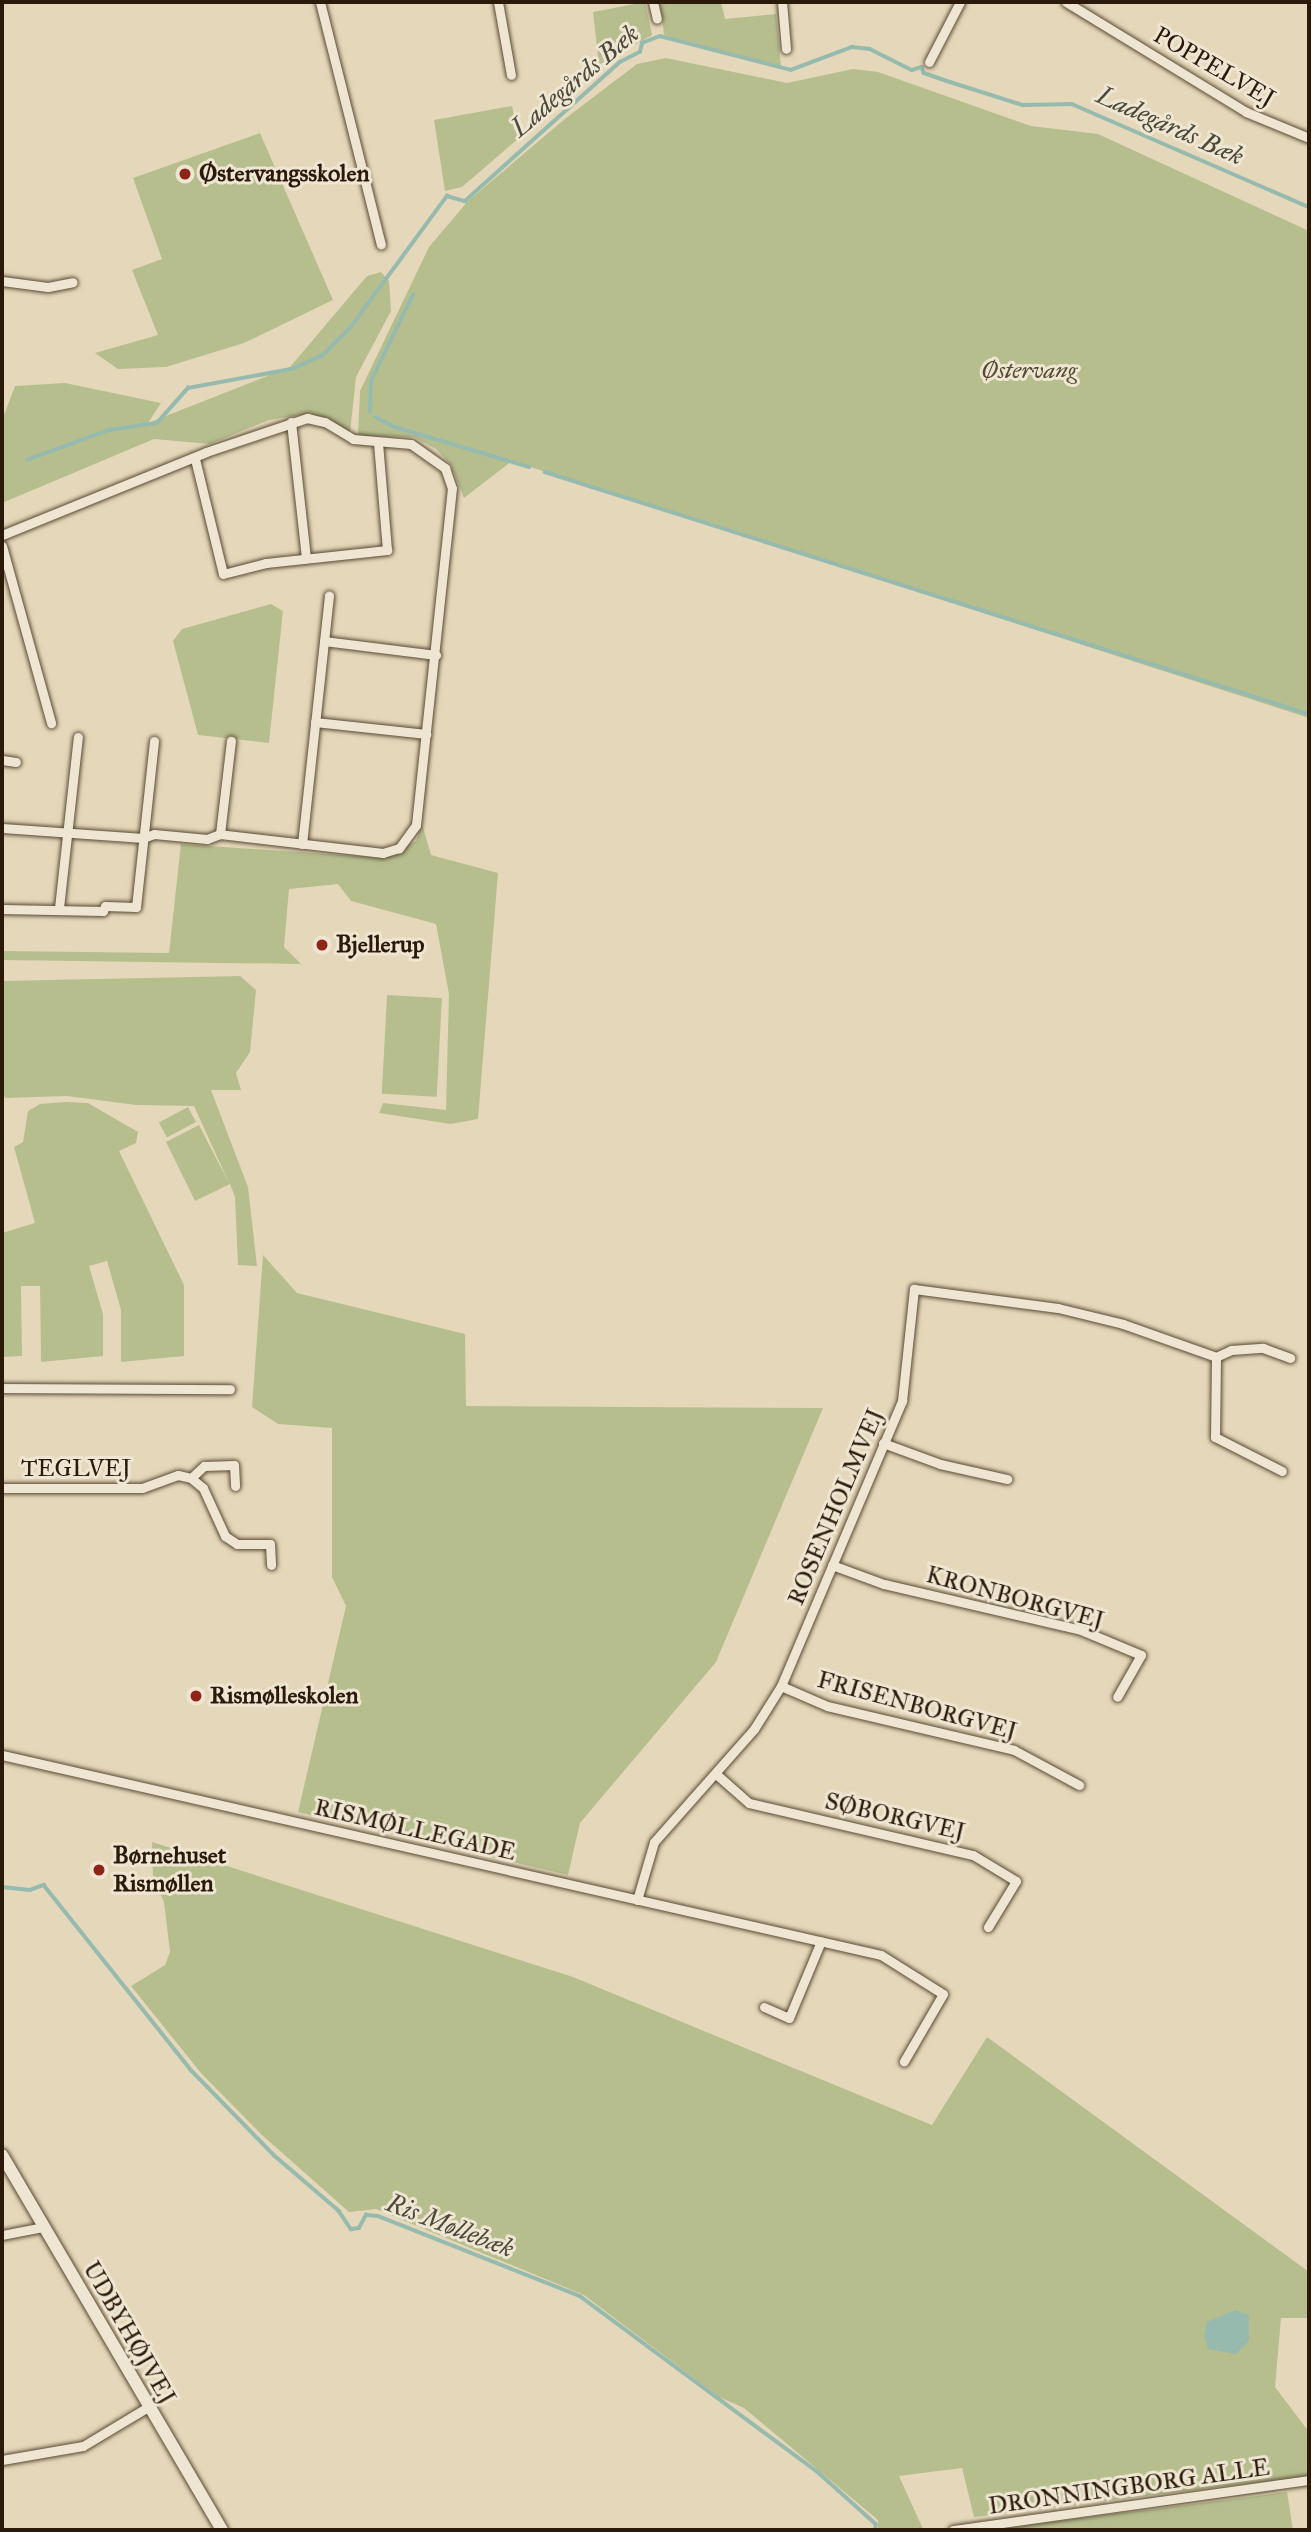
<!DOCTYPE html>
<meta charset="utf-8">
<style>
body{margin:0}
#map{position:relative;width:1311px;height:2532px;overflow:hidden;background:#e5d8ba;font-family:"IM FELL Great Primer",serif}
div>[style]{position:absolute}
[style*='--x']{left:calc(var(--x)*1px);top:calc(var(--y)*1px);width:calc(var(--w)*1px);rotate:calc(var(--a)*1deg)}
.green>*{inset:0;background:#b6be8e;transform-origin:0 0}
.water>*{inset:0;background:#96baad}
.stream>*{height:3.5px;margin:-1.75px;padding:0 1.75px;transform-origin:1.75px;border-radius:1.75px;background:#96baad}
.roads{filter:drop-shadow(0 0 2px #5a4a35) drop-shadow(0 0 2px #5a4a35)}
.street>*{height:9px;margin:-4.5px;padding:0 4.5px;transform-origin:4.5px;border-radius:4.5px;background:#eee6d2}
.secondary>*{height:12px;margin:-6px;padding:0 6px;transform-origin:6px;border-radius:6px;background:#eee6d2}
.dots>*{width:19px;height:19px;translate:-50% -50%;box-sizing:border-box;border:4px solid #eee6d2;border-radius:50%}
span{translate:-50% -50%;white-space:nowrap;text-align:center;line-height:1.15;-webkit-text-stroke:6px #eee6d2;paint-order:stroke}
.street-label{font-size:24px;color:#2b1a09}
.poi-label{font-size:24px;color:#2b1a09;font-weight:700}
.left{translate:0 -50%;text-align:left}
.park-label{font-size:24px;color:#554b31;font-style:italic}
.water-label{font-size:26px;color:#4b4a3a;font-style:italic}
.frame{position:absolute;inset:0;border:4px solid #2b1a09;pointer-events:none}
</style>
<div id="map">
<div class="green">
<i style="clip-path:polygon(645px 2px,652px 35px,599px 65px,593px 12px)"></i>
<i style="clip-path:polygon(660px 2px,721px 2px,725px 19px,776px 14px,781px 67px,664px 35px)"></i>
<i style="clip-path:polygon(666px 58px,787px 83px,853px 69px,878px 72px,1031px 126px,1098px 134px,1309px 231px,1309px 718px,512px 461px,464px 498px,451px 465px,436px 449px,414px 437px,358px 436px,360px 391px,429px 247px,468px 201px,566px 118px,637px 64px)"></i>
<i style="clip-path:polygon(512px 106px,519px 138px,462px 187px,445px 191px,434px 120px)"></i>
<i style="clip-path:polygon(260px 133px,333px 300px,244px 343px,166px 367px,118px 369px,95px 353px,158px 335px,132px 270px,162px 259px,133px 178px)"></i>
<i style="clip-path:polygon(381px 272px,389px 281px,391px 311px,356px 377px,350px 433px,311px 413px,269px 420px,210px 444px,154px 439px,2px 503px,2px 420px,15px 386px,65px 383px,161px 403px,148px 423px,290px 367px,367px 276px)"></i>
<i style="clip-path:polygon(271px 604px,283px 611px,269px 743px,198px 735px,173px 641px,182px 629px)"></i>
<i style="clip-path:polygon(422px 824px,431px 855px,498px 873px,478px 1119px,451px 1124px,379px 1113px,383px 1103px,446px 1110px,449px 994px,436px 924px,351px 901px,338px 884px,289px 889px,284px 947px,301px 964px,2px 960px,2px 951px,169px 953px,181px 844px,385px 858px,416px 841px)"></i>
<i style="clip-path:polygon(240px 976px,256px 990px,250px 1052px,236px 1073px,241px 1090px,211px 1090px,248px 1187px,257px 1266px,238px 1265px,235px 1197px,230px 1184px,195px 1201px,166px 1142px,199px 1125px,229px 1183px,194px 1106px,136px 1105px,67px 1096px,5px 1098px,2px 1089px,2px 981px)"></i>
<i style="left:387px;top:995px;width:55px;height:99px;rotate:3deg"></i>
<i style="clip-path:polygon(65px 1102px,88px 1103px,138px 1132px,136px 1143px,119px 1151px,184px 1285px,184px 1356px,121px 1362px,121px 1310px,107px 1261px,89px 1266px,103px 1314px,103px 1356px,41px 1362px,40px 1286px,21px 1286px,22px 1356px,2px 1357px,2px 1233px,35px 1223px,14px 1147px,23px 1142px,28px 1111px,40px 1104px)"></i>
<i style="left:188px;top:1107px;width:17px;height:33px;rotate:62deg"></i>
<i style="clip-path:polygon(263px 1255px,297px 1293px,465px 1334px,466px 1406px,823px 1408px,716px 1662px,580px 1823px,568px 1875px,298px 1812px,346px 1606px,332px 1577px,332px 1428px,278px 1424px,252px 1407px)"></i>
<i style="clip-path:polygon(152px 1842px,573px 1977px,932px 2125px,987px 2037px,1309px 2272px,1309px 2318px,1281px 2318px,1275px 2387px,1309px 2432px,1309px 2476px,974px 2517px,962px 2468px,899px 2476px,923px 2529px,878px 2530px,878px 2520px,744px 2408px,719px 2397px,584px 2295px,376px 2209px,349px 2212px,262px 2135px,201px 2073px,131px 1986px,165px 1965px,170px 1952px,164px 1902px,153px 1877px)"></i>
<i style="clip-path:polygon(1287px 2492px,1293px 2530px,989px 2530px)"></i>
</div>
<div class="water">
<i style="clip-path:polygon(1235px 2310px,1249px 2315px,1249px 2341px,1236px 2354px,1208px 2349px,1204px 2336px,1207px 2322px)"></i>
</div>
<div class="stream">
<i style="--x:370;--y:412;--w:31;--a:-88"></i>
<i style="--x:371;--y:381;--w:96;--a:-64"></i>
<i style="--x:376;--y:417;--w:21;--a:28"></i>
<i style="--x:395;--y:427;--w:140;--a:16.6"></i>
<i style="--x:27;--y:460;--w:87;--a:-20.1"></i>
<i style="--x:109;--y:430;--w:49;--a:-8.3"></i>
<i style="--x:157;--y:423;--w:47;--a:-48.5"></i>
<i style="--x:188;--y:388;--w:106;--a:-10.4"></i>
<i style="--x:292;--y:369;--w:34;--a:-24"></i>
<i style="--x:323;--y:355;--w:38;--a:-45"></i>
<i style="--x:350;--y:328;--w:164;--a:-53.7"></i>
<i style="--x:447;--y:196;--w:19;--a:16"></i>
<i style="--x:465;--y:201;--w:208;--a:-41.9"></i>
<i style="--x:620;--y:62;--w:22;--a:-27"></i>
<i style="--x:640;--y:52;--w:9;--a:-77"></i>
<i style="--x:642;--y:43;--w:19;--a:-21"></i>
<i style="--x:660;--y:36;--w:135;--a:14.5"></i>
<i style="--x:791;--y:70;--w:65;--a:-20.7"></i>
<i style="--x:852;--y:47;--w:18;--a:6"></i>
<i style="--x:870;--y:49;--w:47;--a:26.6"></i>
<i style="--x:912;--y:70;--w:10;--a:-17"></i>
<i style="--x:922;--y:67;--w:6;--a:72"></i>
<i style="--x:924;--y:73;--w:21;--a:19"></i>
<i style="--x:944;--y:80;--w:83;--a:17.6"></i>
<i style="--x:1023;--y:105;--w:49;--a:-1.2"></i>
<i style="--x:1072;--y:104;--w:258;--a:23.5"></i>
<i style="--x:545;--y:472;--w:801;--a:17.58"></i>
<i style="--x:2;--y:1887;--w:28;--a:6"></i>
<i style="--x:30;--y:1890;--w:15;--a:-20"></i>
<i style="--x:44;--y:1885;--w:236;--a:51.5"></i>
<i style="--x:191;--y:2070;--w:119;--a:45.7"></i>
<i style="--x:274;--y:2155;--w:86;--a:40.7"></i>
<i style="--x:339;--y:2211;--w:22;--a:56"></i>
<i style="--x:351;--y:2229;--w:8;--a:-7"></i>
<i style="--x:359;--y:2228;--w:15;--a:-62"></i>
<i style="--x:366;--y:2215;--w:12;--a:5"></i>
<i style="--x:378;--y:2216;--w:217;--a:21.6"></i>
<i style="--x:580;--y:2296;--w:297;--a:36.5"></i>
<i style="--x:819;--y:2473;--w:76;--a:41.8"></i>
<i style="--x:876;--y:2524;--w:6;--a:90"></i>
</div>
<div class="roads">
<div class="street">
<i style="--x:320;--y:2;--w:250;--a:75.9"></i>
<i style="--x:498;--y:2;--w:74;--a:79.9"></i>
<i style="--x:653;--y:2;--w:17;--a:77"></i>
<i style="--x:782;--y:2;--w:47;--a:85.1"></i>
<i style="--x:1066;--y:2;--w:211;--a:31.4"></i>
<i style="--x:1246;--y:112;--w:68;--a:22.4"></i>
<i style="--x:929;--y:62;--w:68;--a:-62.7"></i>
<i style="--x:2;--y:281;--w:46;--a:7.4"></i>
<i style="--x:48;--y:287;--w:25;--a:-11"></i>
<i style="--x:291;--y:422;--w:137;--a:83.7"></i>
<i style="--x:195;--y:459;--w:118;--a:76.3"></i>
<i style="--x:223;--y:574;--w:44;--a:-14.3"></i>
<i style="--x:266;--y:563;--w:122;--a:-6.1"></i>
<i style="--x:387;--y:550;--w:108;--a:-94.8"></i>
<i style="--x:2;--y:535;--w:220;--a:-22.1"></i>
<i style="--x:206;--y:452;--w:107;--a:-18.6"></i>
<i style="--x:307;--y:418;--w:18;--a:13"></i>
<i style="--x:325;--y:422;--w:33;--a:31"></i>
<i style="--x:353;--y:439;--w:58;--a:4.9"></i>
<i style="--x:411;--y:444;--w:42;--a:35.2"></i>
<i style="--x:445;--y:468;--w:21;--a:71"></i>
<i style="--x:452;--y:488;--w:339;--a:96.1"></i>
<i style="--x:416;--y:825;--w:29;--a:126"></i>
<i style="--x:399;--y:848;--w:17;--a:163"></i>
<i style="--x:383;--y:853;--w:164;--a:-173.4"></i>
<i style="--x:220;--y:834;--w:14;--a:159"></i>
<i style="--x:207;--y:839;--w:53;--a:-174.6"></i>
<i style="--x:154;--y:834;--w:12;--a:160"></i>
<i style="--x:143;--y:838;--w:141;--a:-175.9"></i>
<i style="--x:2;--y:546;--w:184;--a:74.5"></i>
<i style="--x:324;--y:641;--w:113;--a:7.1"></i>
<i style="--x:315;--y:722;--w:112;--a:6.2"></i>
<i style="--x:2;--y:760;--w:14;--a:8"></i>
<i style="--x:220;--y:834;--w:94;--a:-83.3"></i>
<i style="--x:302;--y:844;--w:250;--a:-83.8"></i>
<i style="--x:59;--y:908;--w:172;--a:-83.7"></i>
<i style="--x:2;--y:909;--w:101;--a:1.1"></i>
<i style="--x:103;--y:911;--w:5;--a:-68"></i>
<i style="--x:105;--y:906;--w:31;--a:2"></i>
<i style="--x:136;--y:907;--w:167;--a:-83.8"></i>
<i style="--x:1216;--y:1357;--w:80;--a:90.7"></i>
<i style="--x:1215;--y:1437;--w:75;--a:26.9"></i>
<i style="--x:2;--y:1388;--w:228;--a:0.3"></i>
<i style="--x:883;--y:1443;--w:61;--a:20.2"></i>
<i style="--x:940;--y:1464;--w:69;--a:12.6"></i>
<i style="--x:191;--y:1478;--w:18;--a:-43"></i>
<i style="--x:204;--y:1466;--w:30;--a:-2"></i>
<i style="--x:234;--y:1465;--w:21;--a:87"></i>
<i style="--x:2;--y:1488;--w:140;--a:0"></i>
<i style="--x:142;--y:1488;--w:38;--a:-20"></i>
<i style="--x:178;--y:1475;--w:13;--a:13"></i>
<i style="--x:191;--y:1478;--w:16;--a:40"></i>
<i style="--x:203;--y:1488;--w:53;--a:65.4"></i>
<i style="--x:225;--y:1536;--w:14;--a:34"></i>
<i style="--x:237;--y:1544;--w:33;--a:0"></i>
<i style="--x:270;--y:1544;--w:21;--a:87"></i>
<i style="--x:832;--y:1565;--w:55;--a:20.1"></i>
<i style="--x:884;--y:1584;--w:202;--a:13.1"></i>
<i style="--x:1081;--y:1630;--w:65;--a:22.6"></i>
<i style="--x:1141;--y:1655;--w:48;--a:119.7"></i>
<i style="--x:781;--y:1686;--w:50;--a:23.5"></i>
<i style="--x:827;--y:1706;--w:192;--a:13.2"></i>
<i style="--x:1014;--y:1750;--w:74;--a:28.3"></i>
<i style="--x:2;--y:1755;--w:901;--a:12.82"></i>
<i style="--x:881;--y:1955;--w:73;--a:32.2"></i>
<i style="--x:943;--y:1994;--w:78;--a:120.2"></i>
<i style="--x:716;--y:1774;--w:44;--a:41.3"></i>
<i style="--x:749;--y:1803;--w:230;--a:13.1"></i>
<i style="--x:973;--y:1855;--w:50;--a:31.2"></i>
<i style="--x:1016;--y:1881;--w:54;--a:121.3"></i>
<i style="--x:637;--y:1900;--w:60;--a:-73.7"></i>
<i style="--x:654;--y:1842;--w:151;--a:-48.5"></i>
<i style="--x:754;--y:1729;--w:51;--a:-57.9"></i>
<i style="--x:781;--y:1686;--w:310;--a:-67"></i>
<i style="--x:902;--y:1401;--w:113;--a:-83.9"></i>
<i style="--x:914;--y:1289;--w:145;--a:7.5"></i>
<i style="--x:1058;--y:1308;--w:67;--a:13.8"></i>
<i style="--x:1123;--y:1324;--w:99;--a:19.5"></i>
<i style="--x:1216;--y:1357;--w:17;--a:-25"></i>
<i style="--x:1231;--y:1350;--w:32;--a:-4"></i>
<i style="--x:1263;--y:1348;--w:29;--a:20"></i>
<i style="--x:764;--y:2007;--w:27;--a:24"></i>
<i style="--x:789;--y:2018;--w:83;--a:-67.4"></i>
<i style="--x:2;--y:2235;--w:42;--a:-11"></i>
<i style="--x:2;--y:2460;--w:82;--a:-9.8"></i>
<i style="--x:83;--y:2446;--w:76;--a:-31"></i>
<i style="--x:953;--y:2530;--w:359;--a:-8"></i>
</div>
<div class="secondary">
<i style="--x:2;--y:2155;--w:435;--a:59.6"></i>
</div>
</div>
<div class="dots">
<i style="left:185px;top:174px;background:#8f2418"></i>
<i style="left:322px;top:945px;background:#8f2418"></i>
<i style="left:196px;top:1696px;background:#8f2418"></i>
<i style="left:99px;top:1870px;background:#8f2418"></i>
</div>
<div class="street-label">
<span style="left:1214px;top:67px;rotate:30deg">POPPELVEJ</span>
<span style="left:76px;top:1469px">TEGLVEJ</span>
<span style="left:836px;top:1507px;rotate:-67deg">ROSENHOLMVEJ</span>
<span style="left:1015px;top:1598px;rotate:15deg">KRONBORGVEJ</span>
<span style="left:917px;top:1706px;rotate:15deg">FRISENBORGVEJ</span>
<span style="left:895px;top:1817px;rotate:13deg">SØBORGVEJ</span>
<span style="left:415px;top:1830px;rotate:13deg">RISMØLLEGADE</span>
<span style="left:129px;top:2333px;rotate:60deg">UDBYHØJVEJ</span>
<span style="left:1129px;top:2487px;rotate:-8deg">DRONNINGBORG ALLE</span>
</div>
<div class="poi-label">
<span class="left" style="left:199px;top:174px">Østervangsskolen</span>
<span class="left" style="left:336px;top:945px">Bjellerup</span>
<span class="left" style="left:210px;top:1696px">Rismølleskolen</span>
<span class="left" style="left:113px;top:1870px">Børnehuset<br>Rismøllen</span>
</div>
<div class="park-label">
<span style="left:1029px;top:371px">Østervang</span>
</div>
<div class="water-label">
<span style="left:575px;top:81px;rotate:-40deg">Ladegårds Bæk</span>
<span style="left:1170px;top:126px;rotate:24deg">Ladegårds Bæk</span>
<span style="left:450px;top:2226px;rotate:21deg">Ris Møllebæk</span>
</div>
<div class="frame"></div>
</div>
